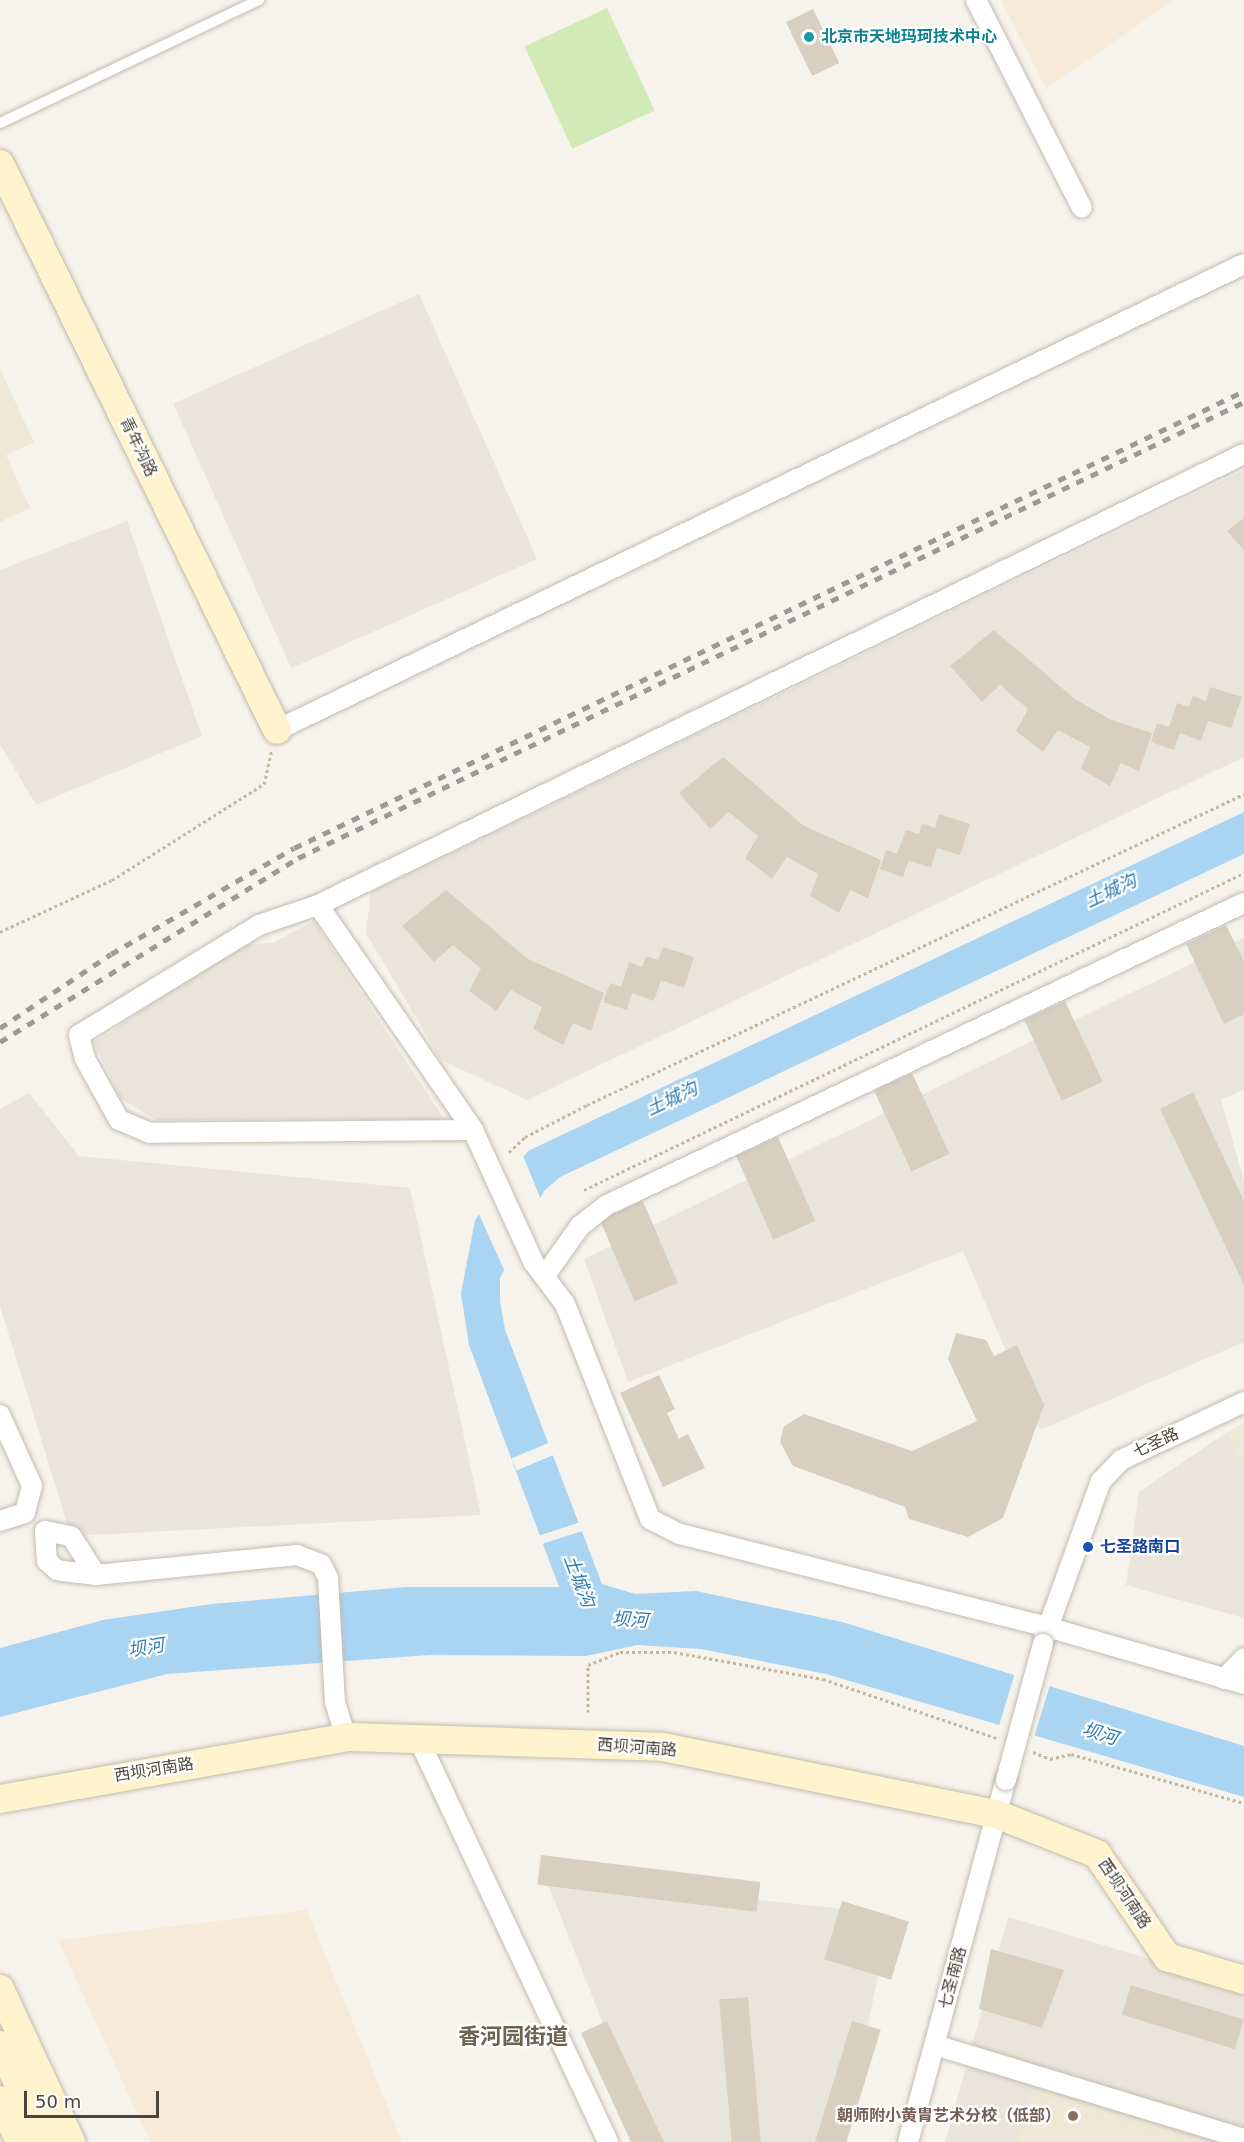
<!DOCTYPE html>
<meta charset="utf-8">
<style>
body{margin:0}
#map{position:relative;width:1244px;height:2142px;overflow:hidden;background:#f6f3ec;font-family:"DejaVu Sans","Noto Sans SC",sans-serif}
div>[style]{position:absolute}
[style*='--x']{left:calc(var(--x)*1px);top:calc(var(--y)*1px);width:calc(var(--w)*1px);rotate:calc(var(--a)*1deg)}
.residential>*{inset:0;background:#eae5da;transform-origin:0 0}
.commercial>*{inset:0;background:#f7ead8}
.education>*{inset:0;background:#efe8d6}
.green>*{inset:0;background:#d2eab5;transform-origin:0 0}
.water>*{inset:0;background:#a9d4f2}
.pier>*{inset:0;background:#f6f3ec;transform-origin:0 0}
.building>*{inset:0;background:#d8cfc1;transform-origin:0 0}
.path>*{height:3px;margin-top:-1.5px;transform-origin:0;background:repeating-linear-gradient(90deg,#c4b79f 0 3px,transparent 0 6px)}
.roads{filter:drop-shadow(0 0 2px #c2bbae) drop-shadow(0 0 2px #c2bbae)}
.lane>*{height:10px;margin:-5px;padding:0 5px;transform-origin:5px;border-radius:5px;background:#fff}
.street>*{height:20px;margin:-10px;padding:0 10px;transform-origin:10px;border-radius:10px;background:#fff}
.secondary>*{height:28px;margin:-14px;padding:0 14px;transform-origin:14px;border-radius:14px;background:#fff3cd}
.rail>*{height:4.5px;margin-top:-2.25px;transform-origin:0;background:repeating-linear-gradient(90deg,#9a9a9a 0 8px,transparent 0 16px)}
.bridges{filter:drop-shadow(0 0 2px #c2bbae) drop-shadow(0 0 2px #c2bbae)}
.street-bridge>*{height:20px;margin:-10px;padding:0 10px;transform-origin:10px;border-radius:10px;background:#fff}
.dots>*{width:16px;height:16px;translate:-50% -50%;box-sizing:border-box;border:3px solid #fff;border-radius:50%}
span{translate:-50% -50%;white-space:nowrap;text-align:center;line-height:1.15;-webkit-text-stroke:4.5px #fff;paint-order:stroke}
.culture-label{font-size:16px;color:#0d838f;font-weight:700}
.left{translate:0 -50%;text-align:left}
.street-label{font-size:16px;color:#4b4439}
.transit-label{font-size:16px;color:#164399;font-weight:700}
.education-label{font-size:16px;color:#785e54;font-weight:700}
.right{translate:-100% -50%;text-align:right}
.water-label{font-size:18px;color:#2e7ab2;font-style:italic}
.district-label{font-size:22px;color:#6e6250;font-weight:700}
.scale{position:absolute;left:24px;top:2091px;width:135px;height:27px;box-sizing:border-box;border:3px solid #4b4439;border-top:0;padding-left:8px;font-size:18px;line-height:21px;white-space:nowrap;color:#4b4439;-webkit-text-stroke:4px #fff;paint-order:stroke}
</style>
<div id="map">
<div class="residential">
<i style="left:419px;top:294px;width:290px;height:269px;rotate:66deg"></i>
<i style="clip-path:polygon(1244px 470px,1244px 757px,527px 1100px,441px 1060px,366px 933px,371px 892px)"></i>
<i style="clip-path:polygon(127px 521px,202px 736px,36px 805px,0 744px,0 570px)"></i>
<i style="clip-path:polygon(314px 921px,444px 1119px,156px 1120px,121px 1099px,94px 1043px,239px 944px,272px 943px)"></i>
<i style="clip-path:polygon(1244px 938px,1244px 1089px,1221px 1100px,1244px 1181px,1244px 1342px,1040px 1430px,963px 1251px,628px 1382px,584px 1259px)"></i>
<i style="clip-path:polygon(29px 1093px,79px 1156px,410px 1188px,481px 1515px,71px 1536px,0 1306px,0 1109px)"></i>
<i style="clip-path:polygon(1227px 1432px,1244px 1467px,1244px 1618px,1126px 1585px,1139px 1492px)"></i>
<i style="clip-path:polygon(545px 1877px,890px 1914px,845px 2142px,650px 2142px)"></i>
<i style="clip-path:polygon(1008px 1917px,1244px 1987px,1244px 2142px,945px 2142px)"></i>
</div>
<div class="commercial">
<i style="clip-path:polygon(1001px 0,1174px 0,1046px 89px)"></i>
<i style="clip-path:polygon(307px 1910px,402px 2142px,150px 2142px,58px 1940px)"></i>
</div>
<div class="education">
<i style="clip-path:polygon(0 369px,34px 442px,6px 455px,30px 508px,0 522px)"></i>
<i style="clip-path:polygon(1244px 1423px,1244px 1467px,1227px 1432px)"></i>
<i style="clip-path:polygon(1034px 2089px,1205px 2142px,1018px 2142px)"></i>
</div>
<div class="green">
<i style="left:607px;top:8px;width:113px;height:91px;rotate:65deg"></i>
</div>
<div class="water">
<i style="clip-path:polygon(1244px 812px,1244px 854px,560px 1177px,544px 1191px,500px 1278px,500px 1301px,505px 1330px,602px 1584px,635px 1594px,696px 1591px,842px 1622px,1244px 1746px,1244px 1797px,826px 1674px,701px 1649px,637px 1645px,586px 1656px,429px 1655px,167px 1674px,0 1717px,0 1648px,103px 1620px,212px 1604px,406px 1587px,559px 1587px,469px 1345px,461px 1293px,475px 1220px,528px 1151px)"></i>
</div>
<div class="pier">
<i style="clip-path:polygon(522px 1153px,542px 1202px,506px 1274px,478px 1212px)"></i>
<i style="left:553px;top:1441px;width:13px;height:45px;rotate:67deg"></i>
<i style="left:584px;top:1521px;width:9px;height:47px;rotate:72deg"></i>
<i style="left:1015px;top:1673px;width:37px;height:60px;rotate:17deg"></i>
</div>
<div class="building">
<i style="left:813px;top:9px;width:60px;height:30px;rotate:64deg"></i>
<i style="clip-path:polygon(1244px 518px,1244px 550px,1227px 531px)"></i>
<i style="clip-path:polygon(994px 630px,1075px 699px,1111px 720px,1152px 733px,1139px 771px,1121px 763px,1110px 786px,1081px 769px,1090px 747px,1058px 730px,1043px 752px,1016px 731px,1028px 709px,1000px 685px,982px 702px,950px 666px)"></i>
<i style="clip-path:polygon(1210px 687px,1242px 697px,1231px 728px,1208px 721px,1201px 741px,1180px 733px,1174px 750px,1151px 742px,1157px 723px,1169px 727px,1177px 703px,1189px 707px,1193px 696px,1206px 701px)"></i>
<i style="clip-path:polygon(723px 757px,804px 826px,881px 860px,868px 898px,850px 890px,839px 913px,810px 896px,818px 874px,787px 857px,772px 879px,745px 858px,758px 836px,729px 812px,710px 829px,679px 793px)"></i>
<i style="clip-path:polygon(939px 814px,970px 824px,960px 855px,937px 848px,931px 868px,909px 860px,903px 877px,880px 869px,886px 850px,897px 854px,906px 830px,919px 834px,922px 823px,935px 828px)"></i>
<i style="clip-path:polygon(446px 890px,528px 959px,604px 993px,591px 1031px,573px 1023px,563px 1045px,533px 1029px,542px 1007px,511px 990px,496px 1011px,469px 991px,481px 969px,453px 945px,434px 962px,402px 926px)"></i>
<i style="clip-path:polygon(1226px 925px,1244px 961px,1244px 1014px,1224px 1024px,1186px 944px)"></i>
<i style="clip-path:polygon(663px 947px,694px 957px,684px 988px,661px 980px,654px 1001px,632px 993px,627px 1010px,603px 1002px,610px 983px,621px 987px,629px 962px,642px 967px,646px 956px,658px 960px)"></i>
<i style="left:1065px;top:1001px;width:89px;height:45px;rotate:65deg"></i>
<i style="left:912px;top:1073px;width:89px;height:42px;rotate:65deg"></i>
<i style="clip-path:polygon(1193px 1092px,1244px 1201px,1244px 1285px,1160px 1109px)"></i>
<i style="left:778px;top:1137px;width:92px;height:46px;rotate:66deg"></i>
<i style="left:643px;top:1201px;width:89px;height:47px;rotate:67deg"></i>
<i style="clip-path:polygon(956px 1333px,986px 1340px,994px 1356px,1017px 1345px,1044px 1405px,1003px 1518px,968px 1537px,909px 1519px,905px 1507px,793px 1466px,780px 1442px,784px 1426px,804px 1414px,912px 1451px,977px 1421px,948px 1359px)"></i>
<i style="clip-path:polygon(659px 1375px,675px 1409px,667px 1413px,679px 1439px,688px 1434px,705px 1468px,663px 1487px,620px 1393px)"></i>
<i style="left:541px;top:1855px;width:221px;height:30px;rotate:7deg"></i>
<i style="left:842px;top:1901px;width:70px;height:61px;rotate:17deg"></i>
<i style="clip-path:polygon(991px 1949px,1064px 1970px,1042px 2028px,979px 2009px)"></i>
<i style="left:1131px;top:1985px;width:118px;height:31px;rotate:17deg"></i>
<i style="left:748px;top:1997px;width:145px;height:29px;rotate:85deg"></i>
<i style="clip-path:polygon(607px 2021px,664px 2142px,631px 2142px,581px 2033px)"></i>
<i style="left:852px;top:2021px;width:30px;height:126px;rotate:17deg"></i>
</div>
<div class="path">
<i style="--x:0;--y:932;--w:123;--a:-24.9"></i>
<i style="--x:112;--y:880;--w:180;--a:-32.3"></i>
<i style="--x:264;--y:784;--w:35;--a:-77"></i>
<i style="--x:509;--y:1152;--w:22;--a:-43"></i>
<i style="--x:525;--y:1137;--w:70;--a:-27.3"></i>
<i style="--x:587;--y:1105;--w:727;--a:-25.33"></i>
<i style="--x:584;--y:1190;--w:732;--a:-25.66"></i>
<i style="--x:588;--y:1712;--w:47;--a:-90"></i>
<i style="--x:588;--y:1665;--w:35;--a:-22"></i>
<i style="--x:620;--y:1652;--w:54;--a:0"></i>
<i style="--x:674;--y:1652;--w:151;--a:10.3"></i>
<i style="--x:823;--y:1679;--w:186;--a:18.8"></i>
<i style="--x:1033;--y:1752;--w:18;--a:22"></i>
<i style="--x:1050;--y:1759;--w:22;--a:-13"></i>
<i style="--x:1071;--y:1754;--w:180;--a:15.8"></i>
</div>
<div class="roads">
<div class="lane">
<i style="--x:0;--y:123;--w:287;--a:-25.4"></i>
</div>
<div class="street">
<i style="--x:976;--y:0;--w:233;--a:63"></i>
<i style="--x:277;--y:730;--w:1073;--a:-25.73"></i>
<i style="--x:318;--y:905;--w:273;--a:55.4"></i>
<i style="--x:473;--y:1130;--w:146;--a:65.4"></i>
<i style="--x:534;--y:1263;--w:51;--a:52.9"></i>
<i style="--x:565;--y:1304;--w:231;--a:68.4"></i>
<i style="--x:650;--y:1519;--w:34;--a:27"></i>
<i style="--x:680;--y:1534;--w:379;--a:14.2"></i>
<i style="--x:1047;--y:1627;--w:205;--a:16.1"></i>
<i style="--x:473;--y:1130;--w:323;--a:179.5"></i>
<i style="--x:150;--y:1133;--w:34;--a:-157"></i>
<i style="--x:119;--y:1120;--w:70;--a:-119.1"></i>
<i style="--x:85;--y:1059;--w:25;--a:-104"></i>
<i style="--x:79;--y:1035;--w:211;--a:-31.4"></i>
<i style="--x:259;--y:925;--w:62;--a:-18.7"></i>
<i style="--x:318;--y:905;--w:1030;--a:-25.97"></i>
<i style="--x:546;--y:1274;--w:59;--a:-54.7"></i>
<i style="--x:580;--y:1226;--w:34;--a:-38"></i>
<i style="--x:607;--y:1205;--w:705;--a:-25.37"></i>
<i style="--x:0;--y:1415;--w:78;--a:65.7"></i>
<i style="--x:32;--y:1486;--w:28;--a:105"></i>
<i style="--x:0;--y:1521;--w:26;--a:-18"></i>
<i style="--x:45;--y:1531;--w:26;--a:11"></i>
<i style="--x:71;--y:1536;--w:46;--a:57.3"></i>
<i style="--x:96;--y:1575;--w:39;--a:-173"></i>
<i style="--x:57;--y:1570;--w:13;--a:-138"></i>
<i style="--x:47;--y:1561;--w:30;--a:-94"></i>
<i style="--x:96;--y:1575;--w:202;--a:-5.7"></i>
<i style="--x:297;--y:1555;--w:26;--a:21"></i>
<i style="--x:321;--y:1564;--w:16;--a:63"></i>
<i style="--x:328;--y:1578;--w:124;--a:86.8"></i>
<i style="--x:335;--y:1702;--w:38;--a:73"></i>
<i style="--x:1044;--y:1639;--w:168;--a:-70.2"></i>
<i style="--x:1101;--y:1481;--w:29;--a:-46"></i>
<i style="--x:1121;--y:1460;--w:136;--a:-25.2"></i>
<i style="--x:1224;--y:1679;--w:29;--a:-46"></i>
<i style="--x:419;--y:1740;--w:444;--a:64.8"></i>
<i style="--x:935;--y:2045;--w:323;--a:16.9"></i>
<i style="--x:908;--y:2142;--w:375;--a:-74.9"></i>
</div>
<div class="secondary">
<i style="--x:0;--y:164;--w:630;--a:63.92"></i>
<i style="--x:0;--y:1799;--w:354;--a:-10.1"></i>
<i style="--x:349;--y:1737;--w:314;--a:1.8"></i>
<i style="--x:663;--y:1747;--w:340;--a:11.4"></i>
<i style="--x:996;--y:1814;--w:109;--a:21.6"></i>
<i style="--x:1097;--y:1854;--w:125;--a:55.8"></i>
<i style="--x:1167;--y:1957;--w:80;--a:16.6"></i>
<i style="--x:0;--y:1989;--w:169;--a:65.1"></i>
<i style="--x:0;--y:2045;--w:107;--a:64.6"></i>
<i style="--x:0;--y:2100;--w:47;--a:64.5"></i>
</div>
</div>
<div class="rail">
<i style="--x:0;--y:1028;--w:133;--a:-33.7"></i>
<i style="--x:111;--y:954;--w:211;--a:-30.1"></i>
<i style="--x:294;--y:848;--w:1054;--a:-25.69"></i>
<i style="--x:0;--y:1042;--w:350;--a:-31.7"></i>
<i style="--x:298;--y:858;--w:1050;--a:-25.74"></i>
</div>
<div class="bridges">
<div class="street-bridge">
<i style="--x:1006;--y:1780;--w:141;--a:-74.8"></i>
</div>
</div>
<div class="dots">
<i style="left:809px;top:37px;background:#0f9aa8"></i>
<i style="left:1088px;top:1547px;background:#1a4fb4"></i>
<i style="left:1073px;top:2116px;background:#8d6e63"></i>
</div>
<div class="culture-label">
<span class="left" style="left:821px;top:37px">北京市天地玛珂技术中心</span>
</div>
<div class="street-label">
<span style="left:138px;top:447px;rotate:64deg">青年沟路</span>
<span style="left:1156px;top:1443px;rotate:-25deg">七圣路</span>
<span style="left:637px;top:1748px;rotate:4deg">西坝河南路</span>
<span style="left:154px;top:1770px;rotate:-9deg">西坝河南路</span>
<span style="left:1124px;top:1894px;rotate:56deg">西坝河南路</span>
<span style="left:953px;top:1978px;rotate:-75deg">七圣南路</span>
</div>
<div class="transit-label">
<span class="left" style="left:1100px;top:1547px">七圣路南口</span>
</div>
<div class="education-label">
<span class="right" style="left:1061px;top:2116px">朝师附小黄胄艺术分校（低部）</span>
</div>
<div class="water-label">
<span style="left:1111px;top:891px;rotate:-25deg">土城沟</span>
<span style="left:672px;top:1099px;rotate:-25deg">土城沟</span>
<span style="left:579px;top:1581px;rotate:69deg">土城沟</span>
<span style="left:630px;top:1620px;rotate:3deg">坝河</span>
<span style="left:146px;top:1648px;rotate:-9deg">坝河</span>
<span style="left:1100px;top:1734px;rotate:17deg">坝河</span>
</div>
<div class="district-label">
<span style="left:513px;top:2037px">香河园街道</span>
</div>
<div class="scale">50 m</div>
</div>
